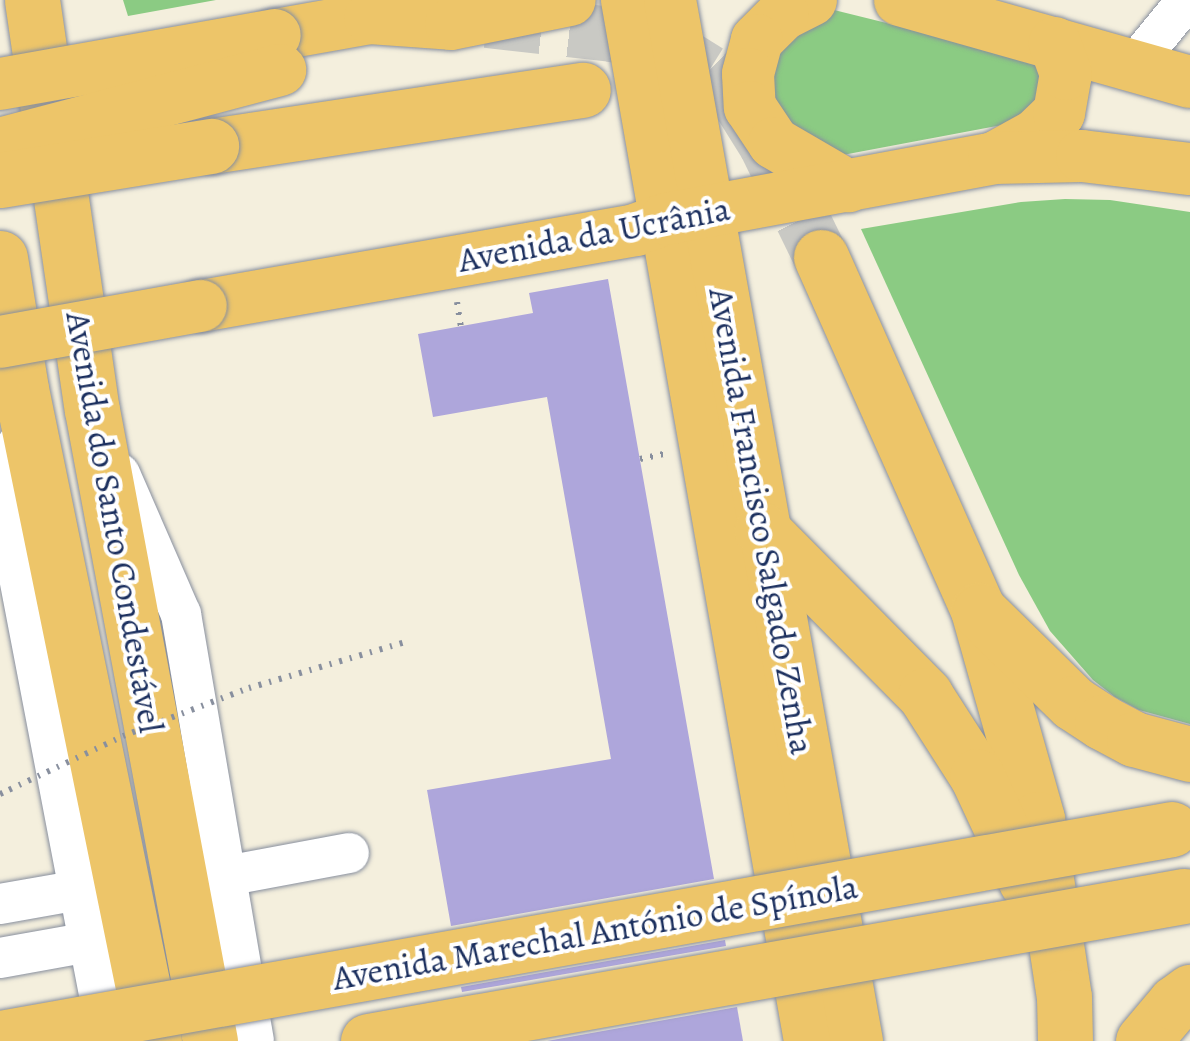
<!DOCTYPE html>
<meta charset="utf-8">
<style>
body{margin:0}
#map{position:relative;width:1190px;height:1041px;overflow:hidden;background:#f4efdd;font-family:Alegreya,serif}
div>[style]{position:absolute}
[style*='--x']{left:calc(var(--x)*1px);top:calc(var(--y)*1px);width:calc(var(--w)*1px);rotate:calc(var(--a)*1deg)}
.green>*{inset:0;background:#8bcb83}
.building>*{inset:0;background:#aea6db}
.highway-tunnel>*{height:55px;margin-top:-27.5px;transform-origin:0;background:repeating-linear-gradient(90deg,#c9c9c4 0 55px,transparent 0 83px)}
.path>*{height:6px;margin-top:-3px;transform-origin:0;background:repeating-linear-gradient(90deg,#888f9e 0 2.5px,transparent 0 10.5px)}
.roads{filter:drop-shadow(0 0 2px #888f9e) drop-shadow(0 0 2px #888f9e)}
.minor>*{height:40px;margin:-20px;padding:0 20px;transform-origin:20px;border-radius:20px;background:#fff}
.major>*{height:52px;margin:-26px;padding:0 26px;transform-origin:26px;border-radius:26px;background:#edc569}
.highway>*{height:55px;margin:-27.5px;padding:0 27.5px;transform-origin:27.5px;border-radius:27.5px;background:#edc569}
.path-bridge>*{height:6px;margin-top:-3px;transform-origin:0;background:repeating-linear-gradient(90deg,#888f9e 0 2.5px,transparent 0 10.5px)}
.bridges{filter:drop-shadow(0 0 2px #888f9e) drop-shadow(0 0 2px #888f9e)}
.major-bridge>*{height:52px;margin:-26px;padding:0 26px;transform-origin:26px;border-radius:26px;background:#edc569}
.highway-bridge>*{height:55px;margin:-27.5px;padding:0 27.5px;transform-origin:27.5px;border-radius:27.5px;background:#edc569}
span{translate:-50% -50%;white-space:nowrap;text-align:center;line-height:1.15;-webkit-text-stroke:8px #fff;paint-order:stroke}
.street-label{font-size:35px;color:#1b2f5e}
</style>
<div id="map">
<div class="green">
<i style="clip-path:polygon(123px 0,216px 0,128px 16px)"></i>
<i style="clip-path:polygon(834px 10px,1012px 54px,1039px 66px,1050px 83px,1023px 121px,832px 157px,763px 101px,766px 59px)"></i>
<i style="clip-path:polygon(1065px 199px,1110px 200px,1190px 212px,1190px 724px,1139px 710px,1115px 697px,1093px 680px,1050px 631px,1019px 575px,861px 229px,1021px 202px)"></i>
</div>
<div class="building">
<i style="clip-path:polygon(608px 279px,714px 879px,451px 926px,427px 790px,611px 759px,547px 397px,433px 417px,418px 334px,533px 313px,529px 293px)"></i>
<i style="clip-path:polygon(725px 940px,726px 946px,462px 992px,461px 987px)"></i>
<i style="clip-path:polygon(737px 1007px,743px 1041px,547px 1041px)"></i>
</div>
<div class="highway-tunnel">
<i style="--x:487;--y:20;--w:126;--a:6.4"></i>
<i style="--x:612;--y:34;--w:61;--a:13.3"></i>
<i style="--x:671;--y:48;--w:44;--a:31.9"></i>
<i style="--x:708;--y:71;--w:43;--a:44.1"></i>
<i style="--x:739;--y:101;--w:51;--a:57.9"></i>
<i style="--x:766;--y:144;--w:126;--a:64"></i>
</div>
<div class="path">
<i style="--x:457;--y:302;--w:24;--a:81"></i>
<i style="--x:640;--y:459;--w:24;--a:-12"></i>
</div>
<div class="roads">
<div class="minor">
<i style="--x:1134;--y:65;--w:84;--a:-50.8"></i>
<i style="--x:18;--y:443;--w:103;--a:92.8"></i>
<i style="--x:13;--y:546;--w:504;--a:79.14"></i>
<i style="--x:120;--y:474;--w:153;--a:66.5"></i>
<i style="--x:181;--y:614;--w:433;--a:80.3"></i>
<i style="--x:226;--y:876;--w:125;--a:-10.6"></i>
<i style="--x:0;--y:904;--w:80;--a:-10"></i>
<i style="--x:0;--y:958;--w:90;--a:-10.2"></i>
</div>
<div class="major">
<i style="--x:627;--y:0;--w:1057;--a:80.03"></i>
<i style="--x:670;--y:0;--w:1058;--a:79.82"></i>
<i style="--x:811;--y:0;--w:31;--a:153"></i>
<i style="--x:783;--y:14;--w:37;--a:135"></i>
<i style="--x:757;--y:40;--w:35;--a:105"></i>
<i style="--x:748;--y:74;--w:33;--a:87"></i>
<i style="--x:750;--y:107;--w:43;--a:56.3"></i>
<i style="--x:774;--y:143;--w:86;--a:30.2"></i>
<i style="--x:900;--y:0;--w:301;--a:15.8"></i>
<i style="--x:275;--y:35;--w:97;--a:-10.1"></i>
<i style="--x:370;--y:18;--w:81;--a:4.2"></i>
<i style="--x:451;--y:24;--w:121;--a:-11.4"></i>
<i style="--x:996;--y:157;--w:46;--a:-28.8"></i>
<i style="--x:1036;--y:135;--w:32;--a:-44"></i>
<i style="--x:1059;--y:113;--w:40;--a:-80"></i>
<i style="--x:1066;--y:74;--w:33;--a:-110"></i>
<i style="--x:201;--y:306;--w:441;--a:-9.9"></i>
<i style="--x:635;--y:230;--w:33;--a:-20"></i>
<i style="--x:666;--y:219;--w:334;--a:-10.5"></i>
<i style="--x:994;--y:158;--w:88;--a:-1.3"></i>
<i style="--x:1082;--y:156;--w:109;--a:6.9"></i>
</div>
<div class="highway">
<i style="--x:32;--y:0;--w:414;--a:81.7"></i>
<i style="--x:92;--y:410;--w:642;--a:79.41"></i>
<i style="--x:211;--y:146;--w:376;--a:-8.6"></i>
<i style="--x:821;--y:257;--w:386;--a:66"></i>
<i style="--x:978;--y:610;--w:217;--a:74.2"></i>
<i style="--x:1037;--y:819;--w:180;--a:81.4"></i>
<i style="--x:1064;--y:997;--w:44;--a:88.7"></i>
<i style="--x:0;--y:258;--w:133;--a:80.9"></i>
<i style="--x:21;--y:389;--w:665;--a:78.47"></i>
<i style="--x:762;--y:530;--w:232;--a:45.3"></i>
<i style="--x:925;--y:695;--w:96;--a:57.3"></i>
<i style="--x:977;--y:776;--w:116;--a:65"></i>
<i style="--x:980;--y:612;--w:130;--a:44.4"></i>
<i style="--x:1073;--y:703;--w:35;--a:33"></i>
<i style="--x:1102;--y:722;--w:36;--a:28"></i>
<i style="--x:1134;--y:739;--w:58;--a:15"></i>
<i style="--x:1143;--y:1041;--w:50;--a:-49.9"></i>
<i style="--x:1175;--y:1003;--w:19;--a:-36"></i>
</div>
</div>
<div class="path-bridge">
<i style="--x:0;--y:794;--w:136;--a:-25.2"></i>
<i style="--x:123;--y:736;--w:135;--a:-20.9"></i>
<i style="--x:249;--y:688;--w:167;--a:-16.4"></i>
</div>
<div class="bridges">
<div class="major-bridge">
<i style="--x:0;--y:84;--w:279;--a:-10.1"></i>
<i style="--x:0;--y:144;--w:290;--a:-14.8"></i>
<i style="--x:0;--y:342;--w:204;--a:-10.2"></i>
</div>
<div class="highway-bridge">
<i style="--x:0;--y:180;--w:214;--a:-9.2"></i>
<i style="--x:0;--y:1038;--w:1190;--a:-10.11"></i>
<i style="--x:368;--y:1041;--w:829;--a:-10.08"></i>
</div>
</div>
<div class="street-label">
<span style="left:594px;top:234px;rotate:-11deg">Avenida da Ucrânia</span>
<span style="left:762px;top:521px;rotate:80deg">Avenida Francisco Salgado Zenha</span>
<span style="left:115px;top:522px;rotate:80deg">Avenida do Santo Condestável</span>
<span style="left:595px;top:932px;rotate:-10deg">Avenida Marechal António de Spínola</span>
</div>
</div>
